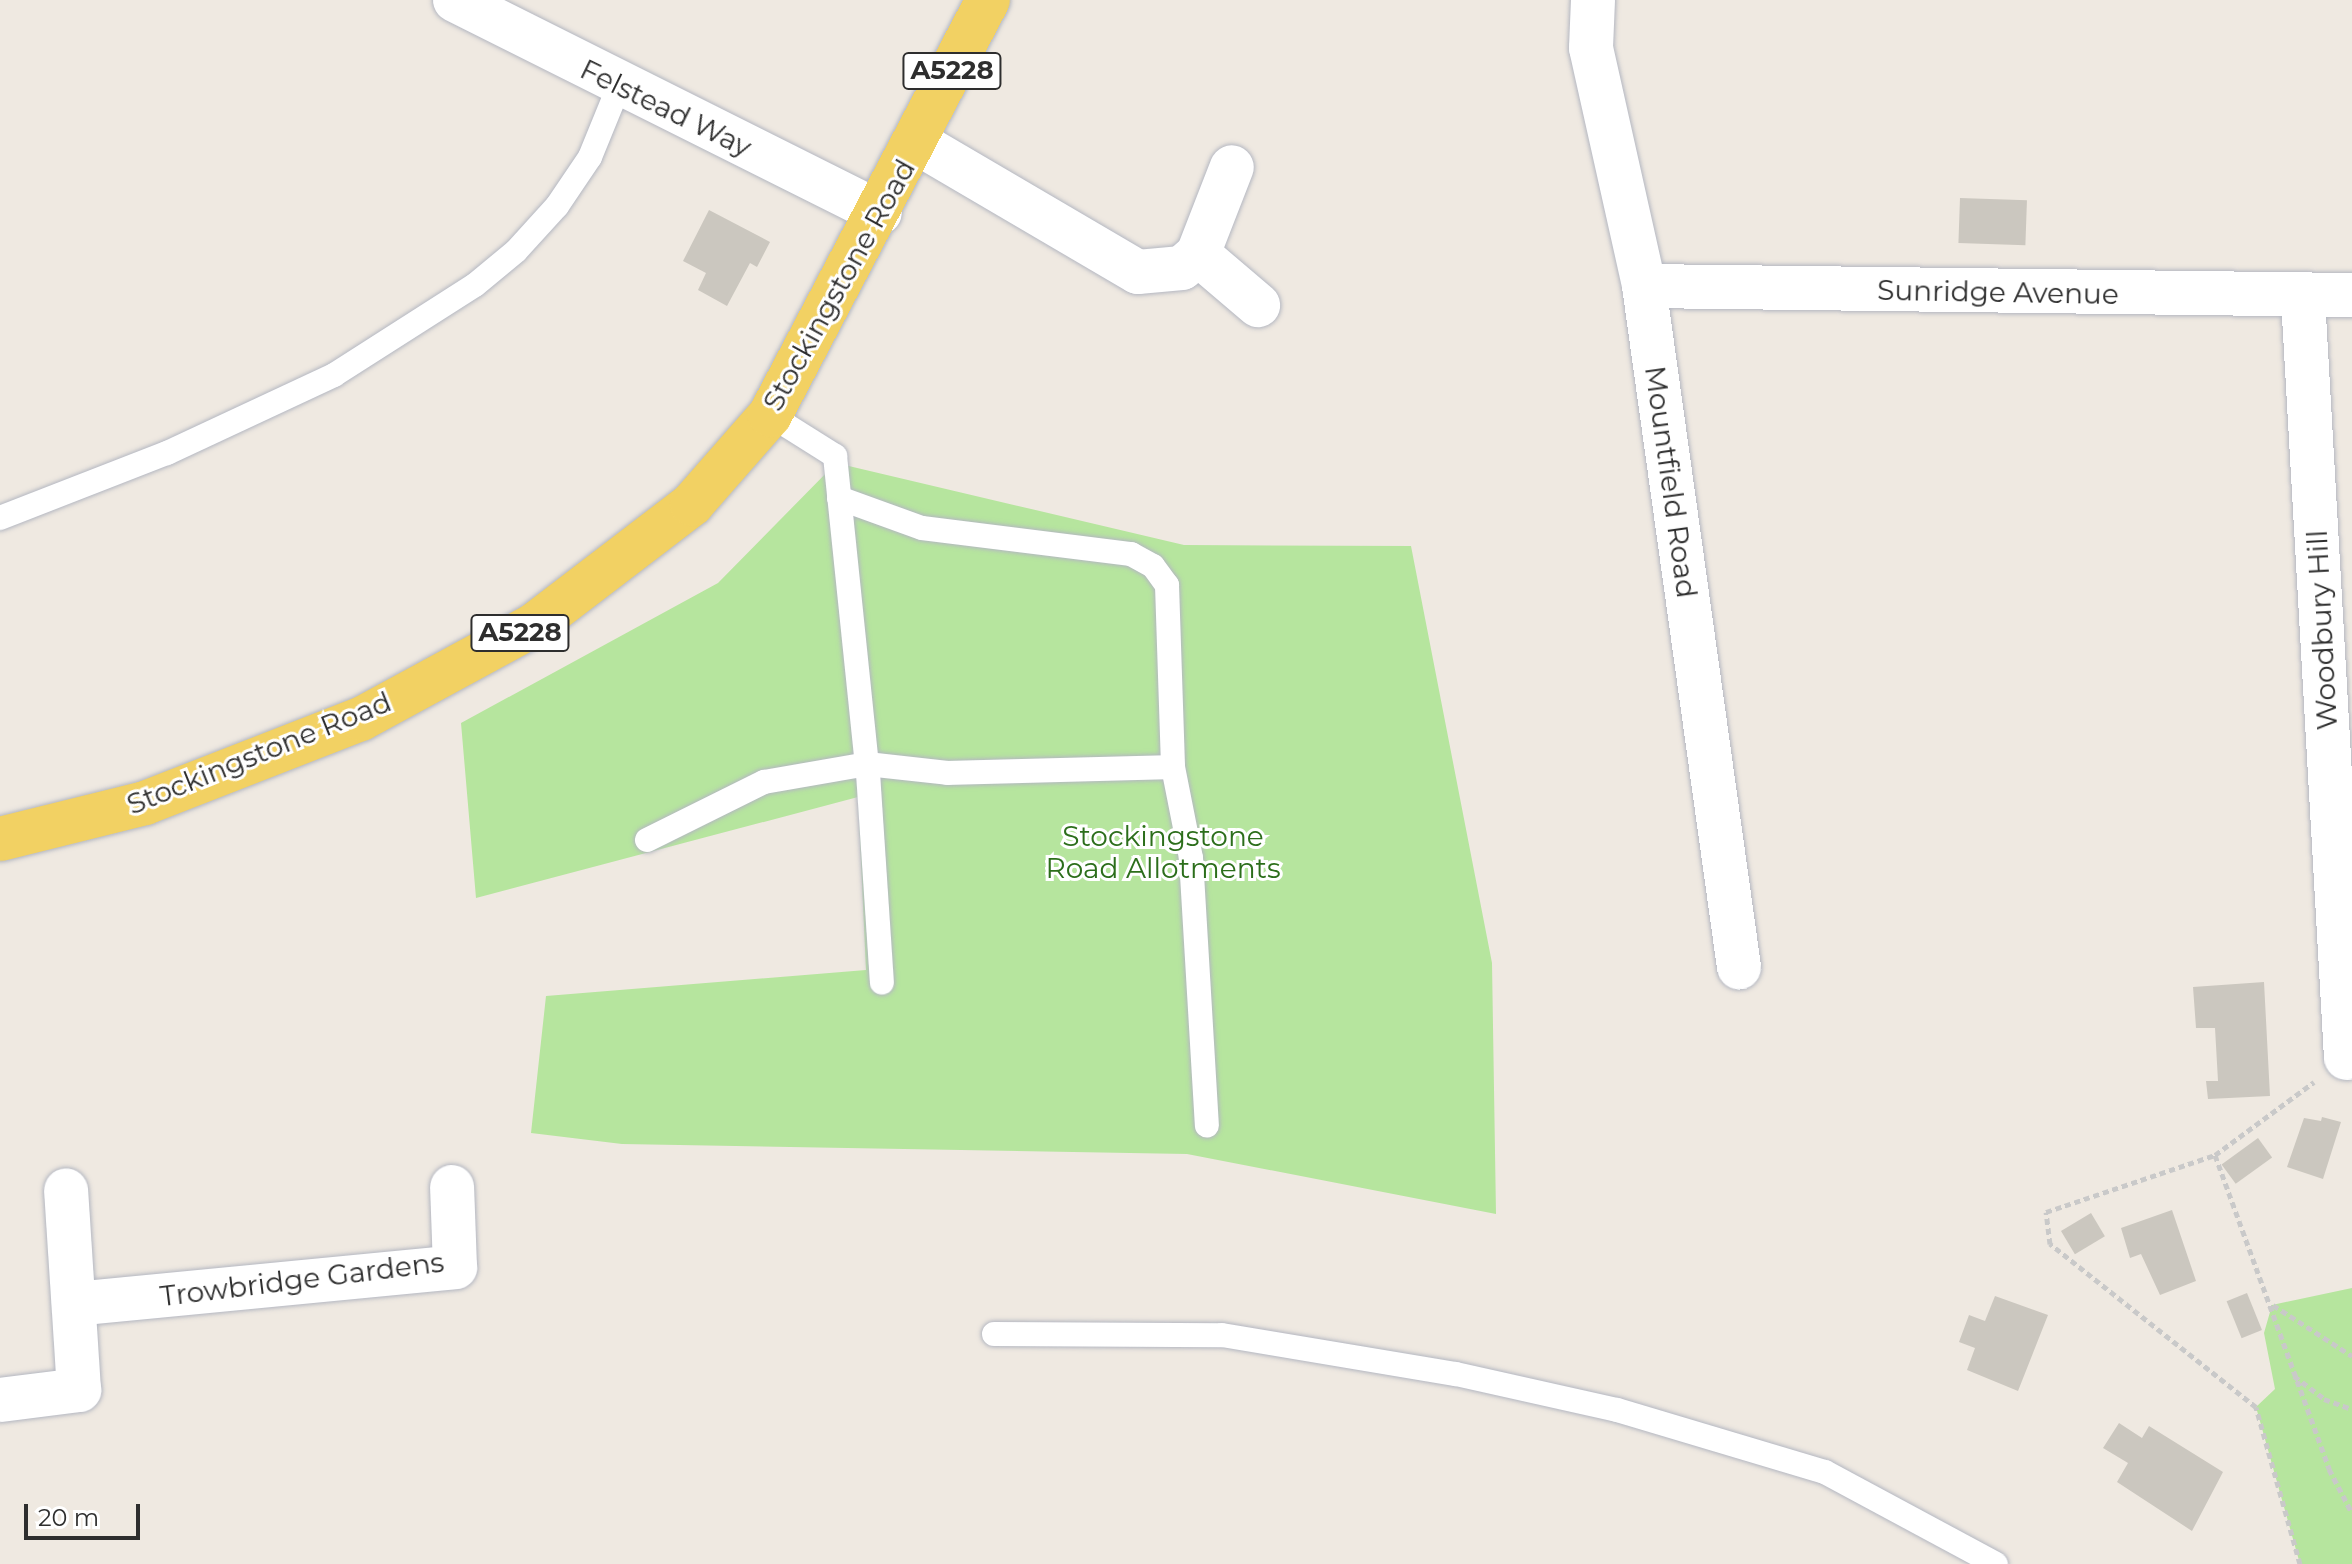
<!DOCTYPE html>
<style>
body{margin:0}
#map{position:relative;width:2352px;height:1564px;overflow:hidden;background:#efe9e1;font-family:Montserrat,sans-serif}
div>[style]{position:absolute}
[style*='--x']{left:calc(var(--x)*1px);top:calc(var(--y)*1px);width:calc(var(--w)*1px);rotate:calc(var(--a)*1deg)}
.green>*{inset:0;background:#b6e59e}
.building>*{inset:0;background:#cbc7bf;transform-origin:0 0}
.path>*{height:5px;margin-top:-2.5px;transform-origin:0;background:repeating-linear-gradient(90deg,#c9c9c9 0 6px,transparent 0 10px)}
.roads{filter:drop-shadow(0 0 2px #b4b7c1) drop-shadow(0 0 2px #b4b7c1)}
.lane>*{height:24px;margin:-12px;padding:0 12px;transform-origin:12px;border-radius:12px;background:#fff}
.street>*{height:44px;margin:-22px;padding:0 22px;transform-origin:22px;border-radius:22px;background:#fff}
.primary>*{height:44px;margin:-22px;padding:0 22px;transform-origin:22px;border-radius:22px;background:#f2d163}
span{translate:-50% -50%;white-space:nowrap;text-align:center;line-height:1.15;-webkit-text-stroke:6px #fff;paint-order:stroke}
.shield-label span{padding:2px 6px;background:#fff;border:2px solid;border-radius:6px;-webkit-text-stroke-width:0}
.shield-label{font-size:26px;color:#2e2e2e;font-weight:700}
.street-label{font-size:28px;color:#2e2e2e}
.park-label{font-size:28px;color:#2c6e1b}
.scale{position:absolute;left:24px;top:1504px;width:116px;height:36px;box-sizing:border-box;border:4px solid #2e2e2e;border-top:0;padding-left:10px;font-size:24px;line-height:28px;white-space:nowrap;color:#2e2e2e;-webkit-text-stroke:6px #fff;paint-order:stroke}
</style>
<div id="map">
<div class="green">
<i style="clip-path:polygon(836px 463px,1184px 545px,1411px 546px,1492px 963px,1496px 1214px,1187px 1154px,622px 1144px,531px 1133px,546px 996px,866px 970px,858px 797px,476px 898px,461px 723px,718px 583px)"></i>
<i style="clip-path:polygon(2352px 1288px,2352px 1564px,2300px 1564px,2256px 1407px,2275px 1389px,2264px 1333px,2272px 1305px)"></i>
</div>
<div class="building">
<i style="left:1960px;top:198px;width:67px;height:45px;rotate:2deg"></i>
<i style="clip-path:polygon(709px 210px,770px 242px,757px 267px,750px 263px,727px 306px,698px 290px,706px 273px,683px 261px)"></i>
<i style="clip-path:polygon(2264px 982px,2270px 1096px,2208px 1099px,2206px 1081px,2218px 1081px,2215px 1028px,2196px 1028px,2193px 987px)"></i>
<i style="clip-path:polygon(2322px 1117px,2341px 1122px,2323px 1179px,2287px 1167px,2304px 1118px,2321px 1121px)"></i>
<i style="left:2258px;top:1138px;width:24px;height:45px;rotate:54deg"></i>
<i style="clip-path:polygon(2172px 1210px,2196px 1281px,2160px 1295px,2141px 1254px,2130px 1258px,2121px 1228px)"></i>
<i style="left:2091px;top:1213px;width:27px;height:35px;rotate:59deg"></i>
<i style="left:2247px;top:1293px;width:40px;height:22px;rotate:68deg"></i>
<i style="clip-path:polygon(1995px 1296px,2048px 1315px,2018px 1391px,1967px 1370px,1975px 1348px,1959px 1342px,1969px 1315px,1985px 1321px)"></i>
<i style="clip-path:polygon(2119px 1423px,2142px 1438px,2149px 1426px,2223px 1472px,2192px 1531px,2117px 1482px,2128px 1463px,2103px 1448px)"></i>
</div>
<div class="path">
<i style="--x:2215;--y:1155;--w:334;--a:70"></i>
<i style="--x:2329;--y:1469;--w:50;--a:62.4"></i>
<i style="--x:2273;--y:1305;--w:94;--a:32.8"></i>
<i style="--x:2294;--y:1376;--w:38;--a:37"></i>
<i style="--x:2324;--y:1399;--w:30;--a:20"></i>
<i style="--x:2300;--y:1564;--w:163;--a:-105.7"></i>
<i style="--x:2256;--y:1407;--w:263;--a:-141.6"></i>
<i style="--x:2050;--y:1244;--w:32;--a:-97"></i>
<i style="--x:2046;--y:1212;--w:178;--a:-18.6"></i>
<i style="--x:2215;--y:1155;--w:123;--a:-36.4"></i>
</div>
<div class="roads">
<div class="lane">
<i style="--x:770;--y:415;--w:77;--a:32.2"></i>
<i style="--x:835;--y:456;--w:319;--a:84.1"></i>
<i style="--x:868;--y:773;--w:210;--a:86.2"></i>
<i style="--x:839;--y:498;--w:88;--a:19.9"></i>
<i style="--x:922;--y:528;--w:211;--a:7.1"></i>
<i style="--x:1131;--y:554;--w:25;--a:29"></i>
<i style="--x:1153;--y:566;--w:24;--a:54"></i>
<i style="--x:1167;--y:585;--w:182;--a:88.1"></i>
<i style="--x:1173;--y:767;--w:93;--a:78.8"></i>
<i style="--x:1191;--y:858;--w:268;--a:86.6"></i>
<i style="--x:0;--y:518;--w:179;--a:-21.3"></i>
<i style="--x:167;--y:453;--w:184;--a:-25"></i>
<i style="--x:334;--y:375;--w:167;--a:-32.6"></i>
<i style="--x:475;--y:285;--w:53;--a:-39.7"></i>
<i style="--x:516;--y:251;--w:61;--a:-47.7"></i>
<i style="--x:557;--y:206;--w:59;--a:-56"></i>
<i style="--x:590;--y:157;--w:77;--a:-67.8"></i>
<i style="--x:647;--y:840;--w:131;--a:-26.4"></i>
<i style="--x:764;--y:782;--w:105;--a:-9.9"></i>
<i style="--x:867;--y:764;--w:81;--a:6.3"></i>
<i style="--x:948;--y:773;--w:225;--a:-1.5"></i>
<i style="--x:994;--y:1334;--w:228;--a:0.3"></i>
<i style="--x:1222;--y:1335;--w:237;--a:9.5"></i>
<i style="--x:1456;--y:1374;--w:165;--a:12.6"></i>
<i style="--x:1617;--y:1410;--w:217;--a:16.6"></i>
<i style="--x:1825;--y:1472;--w:194;--a:28.3"></i>
</div>
<div class="street">
<i style="--x:455;--y:0;--w:475;--a:26.6"></i>
<i style="--x:1593;--y:0;--w:48;--a:92.4"></i>
<i style="--x:1591;--y:48;--w:244;--a:77.4"></i>
<i style="--x:1644;--y:286;--w:688;--a:82.06"></i>
<i style="--x:916;--y:142;--w:257;--a:30.4"></i>
<i style="--x:1138;--y:272;--w:44;--a:-5.2"></i>
<i style="--x:1182;--y:268;--w:21;--a:-41"></i>
<i style="--x:1198;--y:254;--w:93;--a:-68.7"></i>
<i style="--x:1198;--y:254;--w:79;--a:40.4"></i>
<i style="--x:1644;--y:286;--w:708;--a:0.73"></i>
<i style="--x:2303;--y:298;--w:761;--a:86.76"></i>
<i style="--x:74;--y:1304;--w:383;--a:-5.5"></i>
<i style="--x:455;--y:1267;--w:80;--a:-92.1"></i>
<i style="--x:0;--y:1400;--w:80;--a:-7.2"></i>
<i style="--x:79;--y:1390;--w:200;--a:-93.7"></i>
</div>
<div class="primary">
<i style="--x:0;--y:839;--w:149;--a:-13.9"></i>
<i style="--x:145;--y:803;--w:232;--a:-21.3"></i>
<i style="--x:361;--y:719;--w:197;--a:-28.5"></i>
<i style="--x:534;--y:625;--w:199;--a:-37.4"></i>
<i style="--x:692;--y:504;--w:118;--a:-48.8"></i>
<i style="--x:770;--y:415;--w:469;--a:-62.3"></i>
</div>
</div>
<div class="shield-label">
<span style="left:952px;top:71px">A5228</span>
<span style="left:520px;top:633px">A5228</span>
</div>
<div class="street-label">
<span style="left:666px;top:108px;rotate:26deg">Felstead Way</span>
<span style="left:839px;top:285px;rotate:-61deg">Stockingstone Road</span>
<span style="left:1998px;top:292px;rotate:1deg">Sunridge Avenue</span>
<span style="left:1671px;top:482px;rotate:82deg">Mountfield Road</span>
<span style="left:2322px;top:630px;rotate:-93deg">Woodbury Hill</span>
<span style="left:259px;top:753px;rotate:-22deg">Stockingstone Road</span>
<span style="left:302px;top:1279px;rotate:-7deg">Trowbridge Gardens</span>
</div>
<div class="park-label">
<span style="left:1163px;top:852px">Stockingstone<br>Road Allotments</span>
</div>
<div class="scale">20 m</div>
</div>
